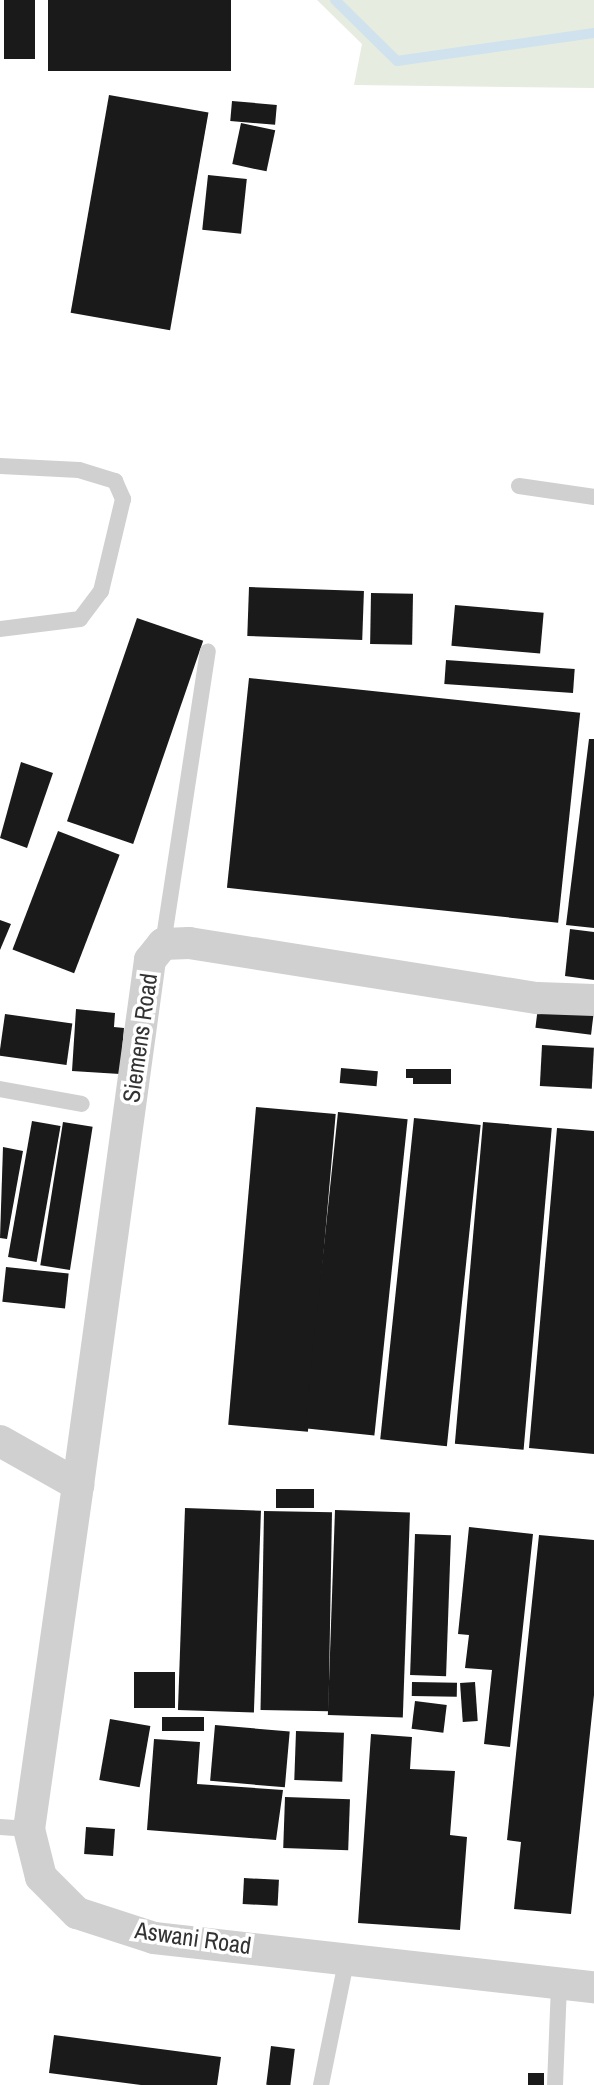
<!DOCTYPE html>
<style>
body{margin:0}
#map{position:relative;width:594px;height:2085px;overflow:hidden;background:#fff;font-family:"Archivo Narrow",sans-serif}
div>[style]{position:absolute}
[style*='--x']{left:calc(var(--x)*1px);top:calc(var(--y)*1px);width:calc(var(--w)*1px);rotate:calc(var(--a)*1deg)}
.green>*{inset:0;background:#e6ecdf}
.stream>*{height:10px;margin:-5px;padding:0 5px;transform-origin:5px;border-radius:5px;background:#cfe2ee}
.building>*{inset:0;background:#1a1a1a;transform-origin:0 0}
.service>*{height:16px;margin:-8px;padding:0 8px;transform-origin:8px;border-radius:8px;background:#d0d0d0}
.minor>*{height:32px;margin:-16px;padding:0 16px;transform-origin:16px;border-radius:16px;background:#d0d0d0}
span{translate:-50% -50%;white-space:nowrap;text-align:center;line-height:1.15;-webkit-text-stroke:7px #fff;paint-order:stroke}
.street-label{font-size:24px;color:#333}
</style>
<div id="map">
<div class="green">
<i style="clip-path:polygon(317px 0,594px 0,594px 88px,354px 85px,362px 44px)"></i>
</div>
<div class="stream">
<i style="--x:335;--y:0;--w:87;--a:44.5"></i>
<i style="--x:397;--y:61;--w:199;--a:-8.1"></i>
</div>
<div class="building">
<i style="left:4px;top:0;width:31px;height:59px"></i>
<i style="left:48px;top:0;width:183px;height:71px"></i>
<i style="left:109px;top:95px;width:101px;height:221px;rotate:10deg"></i>
<i style="left:232px;top:101px;width:45px;height:20px;rotate:5deg"></i>
<i style="left:241px;top:123px;width:35px;height:42px;rotate:12deg"></i>
<i style="left:208px;top:175px;width:39px;height:55px;rotate:6deg"></i>
<i style="left:249px;top:587px;width:115px;height:49px;rotate:2deg"></i>
<i style="left:371px;top:593px;width:42px;height:51px;rotate:1deg"></i>
<i style="left:455px;top:605px;width:89px;height:41px;rotate:5deg"></i>
<i style="left:137px;top:618px;width:70px;height:215px;rotate:19deg"></i>
<i style="left:446px;top:660px;width:129px;height:24px;rotate:4deg"></i>
<i style="left:249px;top:678px;width:333px;height:211px;rotate:6deg"></i>
<i style="clip-path:polygon(589px 739px,594px 739px,594px 928px,566px 925px)"></i>
<i style="clip-path:polygon(21px 762px,53px 773px,27px 848px,0 838px)"></i>
<i style="left:58px;top:831px;width:66px;height:127px;rotate:21deg"></i>
<i style="clip-path:polygon(0 920px,11px 924px,0 950px)"></i>
<i style="clip-path:polygon(570px 929px,594px 932px,594px 980px,565px 976px)"></i>
<i style="left:538px;top:1007px;width:56px;height:21px;rotate:7deg"></i>
<i style="clip-path:polygon(76px 1009px,115px 1013px,114px 1027px,124px 1028px,120px 1074px,72px 1071px)"></i>
<i style="left:5px;top:1014px;width:68px;height:42px;rotate:8deg"></i>
<i style="left:542px;top:1045px;width:52px;height:41px;rotate:3deg"></i>
<i style="left:341px;top:1068px;width:37px;height:15px;rotate:5deg"></i>
<i style="clip-path:polygon(406px 1069px,451px 1069px,451px 1084px,413px 1084px,413px 1078px,406px 1078px)"></i>
<i style="left:256px;top:1107px;width:80px;height:319px;rotate:5deg"></i>
<i style="left:338px;top:1112px;width:70px;height:318px;rotate:6deg"></i>
<i style="left:414px;top:1118px;width:67px;height:323px;rotate:6deg"></i>
<i style="left:32px;top:1121px;width:29px;height:138px;rotate:10deg"></i>
<i style="left:63px;top:1122px;width:30px;height:145px;rotate:9deg"></i>
<i style="left:483px;top:1122px;width:69px;height:323px;rotate:5deg"></i>
<i style="clip-path:polygon(557px 1128px,594px 1131px,594px 1454px,529px 1448px)"></i>
<i style="clip-path:polygon(3px 1147px,23px 1151px,7px 1239px,0 1238px)"></i>
<i style="left:6px;top:1267px;width:63px;height:35px;rotate:6deg"></i>
<i style="left:276px;top:1489px;width:38px;height:19px"></i>
<i style="left:185px;top:1508px;width:76px;height:202px;rotate:2deg"></i>
<i style="left:335px;top:1510px;width:75px;height:205px;rotate:2deg"></i>
<i style="left:264px;top:1511px;width:68px;height:199px;rotate:1deg"></i>
<i style="clip-path:polygon(469px 1527px,533px 1534px,510px 1747px,484px 1744px,492px 1670px,465px 1668px,469px 1635px,458px 1634px)"></i>
<i style="left:415px;top:1534px;width:36px;height:141px;rotate:2deg"></i>
<i style="clip-path:polygon(539px 1535px,594px 1540px,594px 1695px,571px 1914px,514px 1909px,521px 1842px,507px 1840px)"></i>
<i style="left:134px;top:1672px;width:41px;height:36px"></i>
<i style="left:412px;top:1682px;width:45px;height:14px;rotate:1deg"></i>
<i style="left:475px;top:1682px;width:39px;height:15px;rotate:86deg"></i>
<i style="left:415px;top:1701px;width:32px;height:28px;rotate:7deg"></i>
<i style="left:162px;top:1717px;width:42px;height:14px"></i>
<i style="left:110px;top:1719px;width:41px;height:62px;rotate:10deg"></i>
<i style="left:215px;top:1725px;width:75px;height:56px;rotate:5deg"></i>
<i style="left:296px;top:1731px;width:48px;height:49px;rotate:2deg"></i>
<i style="clip-path:polygon(371px 1734px,412px 1737px,410px 1769px,455px 1771px,450px 1835px,467px 1837px,460px 1930px,358px 1923px)"></i>
<i style="clip-path:polygon(154px 1739px,200px 1742px,197px 1784px,283px 1790px,276px 1840px,147px 1830px)"></i>
<i style="left:285px;top:1797px;width:65px;height:51px;rotate:2deg"></i>
<i style="left:86px;top:1827px;width:29px;height:27px;rotate:4deg"></i>
<i style="left:244px;top:1878px;width:35px;height:26px;rotate:3deg"></i>
<i style="clip-path:polygon(54px 2035px,221px 2057px,217px 2085px,141px 2085px,49px 2073px)"></i>
<i style="left:271px;top:2046px;width:24px;height:39px;rotate:7deg"></i>
<i style="left:528px;top:2073px;width:16px;height:12px"></i>
</div>
<div class="service">
<i style="--x:0;--y:466;--w:79;--a:2.9"></i>
<i style="--x:79;--y:470;--w:38;--a:17"></i>
<i style="--x:115;--y:481;--w:20;--a:66"></i>
<i style="--x:123;--y:499;--w:95;--a:103.4"></i>
<i style="--x:101;--y:591;--w:35;--a:127"></i>
<i style="--x:80;--y:619;--w:81;--a:172.9"></i>
<i style="--x:519;--y:486;--w:76;--a:8.3"></i>
<i style="--x:163;--y:944;--w:296;--a:-81.3"></i>
<i style="--x:0;--y:1089;--w:83;--a:10.4"></i>
<i style="--x:0;--y:1827;--w:29;--a:4"></i>
<i style="--x:321;--y:2085;--w:131;--a:-78.5"></i>
<i style="--x:555;--y:2085;--w:101;--a:-87.7"></i>
</div>
<div class="minor">
<i style="--x:0;--y:1441;--w:90;--a:29.4"></i>
<i style="--x:78;--y:1485;--w:347;--a:98.1"></i>
<i style="--x:29;--y:1829;--w:49;--a:76"></i>
<i style="--x:41;--y:1877;--w:51;--a:45"></i>
<i style="--x:77;--y:1913;--w:81;--a:18"></i>
<i style="--x:154;--y:1938;--w:443;--a:6.4"></i>
<i style="--x:78;--y:1485;--w:530;--a:-82.19"></i>
<i style="--x:150;--y:960;--w:21;--a:-51"></i>
<i style="--x:163;--y:944;--w:26;--a:-2"></i>
<i style="--x:189;--y:943;--w:353;--a:9"></i>
<i style="--x:538;--y:998;--w:56;--a:2"></i>
</div>
<div class="street-label">
<span style="left:140px;top:1038px;rotate:-82deg">Siemens Road</span>
<span style="left:193px;top:1938px;rotate:8deg">Aswani Road</span>
</div>
</div>
